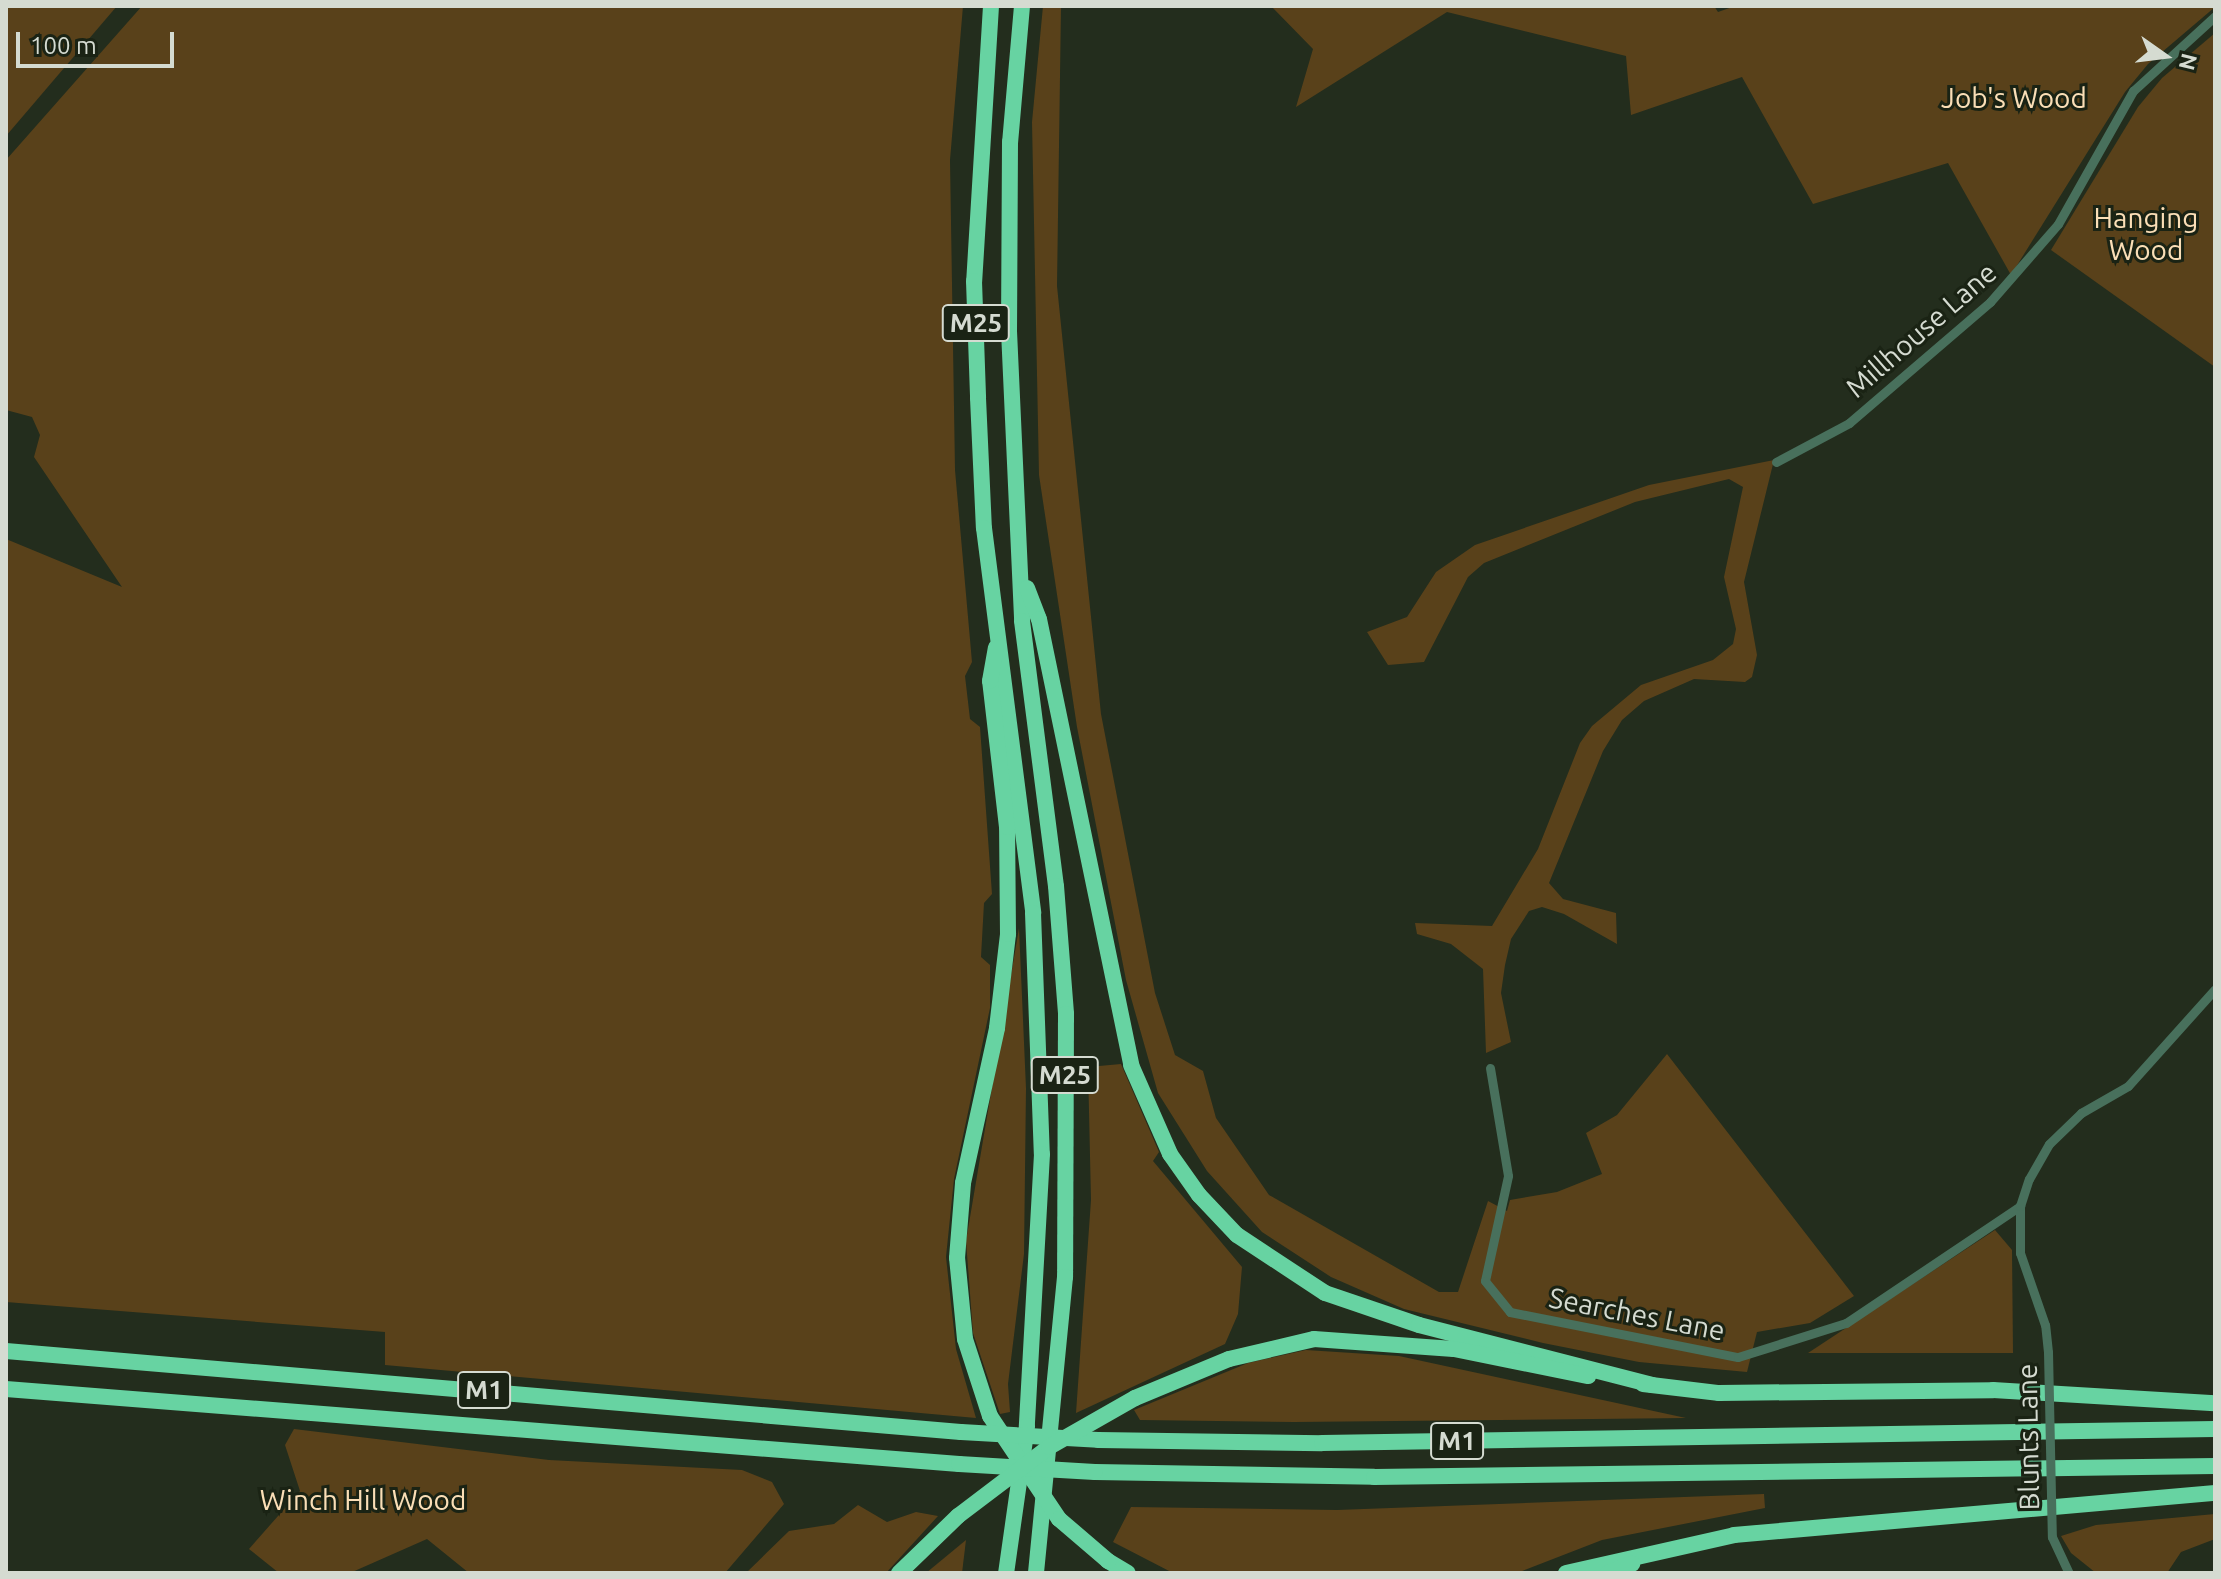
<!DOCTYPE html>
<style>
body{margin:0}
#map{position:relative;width:2221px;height:1579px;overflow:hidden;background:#232d1d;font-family:Ubuntu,sans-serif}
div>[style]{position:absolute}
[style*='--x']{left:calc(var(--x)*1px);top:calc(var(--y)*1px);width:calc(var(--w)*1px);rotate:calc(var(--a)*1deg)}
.green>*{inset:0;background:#59411a}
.street>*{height:9px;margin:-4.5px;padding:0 4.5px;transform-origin:4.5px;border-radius:4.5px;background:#48705c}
.highway>*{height:16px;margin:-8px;padding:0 8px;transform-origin:8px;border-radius:8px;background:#67d3a2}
.street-bridge>*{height:9px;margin:-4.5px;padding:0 4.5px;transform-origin:4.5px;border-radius:4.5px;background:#48705c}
.highway-bridge>*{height:16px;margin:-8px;padding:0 8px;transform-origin:8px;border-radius:8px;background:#67d3a2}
span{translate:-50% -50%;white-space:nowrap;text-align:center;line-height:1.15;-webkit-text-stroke:6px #1a2314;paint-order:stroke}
.shield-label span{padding:2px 6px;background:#1a2314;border:2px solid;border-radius:6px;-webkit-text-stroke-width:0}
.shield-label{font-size:26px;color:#d5dbd1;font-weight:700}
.park-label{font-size:28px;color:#fadeb6}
.street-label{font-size:28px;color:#d5dbd1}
.frame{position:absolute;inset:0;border:8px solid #d5dbd1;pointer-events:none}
.north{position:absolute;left:2125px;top:16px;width:80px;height:80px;-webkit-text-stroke:6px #1a2314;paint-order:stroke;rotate:104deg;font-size:22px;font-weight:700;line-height:32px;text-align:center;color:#d5dbd1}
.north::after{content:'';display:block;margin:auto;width:28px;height:36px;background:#d5dbd1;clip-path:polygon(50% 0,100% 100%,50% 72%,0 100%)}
.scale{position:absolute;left:16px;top:32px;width:158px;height:36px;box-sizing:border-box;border:4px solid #d5dbd1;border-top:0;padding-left:10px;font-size:24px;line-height:28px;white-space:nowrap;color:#d5dbd1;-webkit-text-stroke:6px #1a2314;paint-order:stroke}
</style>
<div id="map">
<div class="green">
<i style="clip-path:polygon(6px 6px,117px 6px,6px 136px)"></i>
<i style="clip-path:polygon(142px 6px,963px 6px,950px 160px,955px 470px,972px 662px,965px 676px,970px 719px,980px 727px,992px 894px,984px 903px,981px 957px,990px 965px,990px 1008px,954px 1179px,946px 1257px,956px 1349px,976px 1418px,385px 1365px,385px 1332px,6px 1302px,6px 539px,122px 587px,34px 457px,40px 435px,32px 417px,6px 410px,6px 160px)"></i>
<i style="clip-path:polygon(1043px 6px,1061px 6px,1057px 286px,1101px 714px,1155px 993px,1175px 1055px,1203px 1071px,1216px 1118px,1269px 1195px,1439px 1292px,1458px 1292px,1488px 1201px,1507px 1211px,1510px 1200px,1557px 1192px,1602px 1174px,1586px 1133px,1617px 1115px,1667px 1054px,1854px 1296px,1810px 1323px,1757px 1332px,1747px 1372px,1639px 1362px,1543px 1343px,1404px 1309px,1331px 1277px,1262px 1232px,1207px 1171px,1158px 1093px,1126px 980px,1077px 727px,1039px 475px,1032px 122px)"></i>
<i style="clip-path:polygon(1271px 6px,1714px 6px,1718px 12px,1735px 6px,2215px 7px,2148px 64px,2125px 92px,2011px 275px,1948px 163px,1813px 204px,1742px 77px,1631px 115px,1626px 56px,1447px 12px,1296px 107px,1313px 49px)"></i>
<i style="clip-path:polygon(2215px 33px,2215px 367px,2051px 250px,2138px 107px,2162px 78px)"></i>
<i style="clip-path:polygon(1774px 460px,1744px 582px,1757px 655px,1752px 677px,1745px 682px,1694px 679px,1644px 701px,1622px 720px,1603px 751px,1549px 883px,1563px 899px,1616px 913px,1617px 944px,1564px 914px,1542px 907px,1529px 911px,1511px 939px,1505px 965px,1501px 993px,1511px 1042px,1486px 1053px,1483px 969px,1451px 944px,1417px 934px,1415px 923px,1492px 926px,1538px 849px,1580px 743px,1592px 726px,1641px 685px,1713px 660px,1733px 644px,1736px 629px,1724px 577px,1743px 487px,1729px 479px,1635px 502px,1484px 563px,1468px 577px,1424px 662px,1388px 665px,1367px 632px,1407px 617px,1436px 572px,1475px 545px,1649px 485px)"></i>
<i style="clip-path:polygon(1019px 928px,1026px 1088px,1024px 1254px,1008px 1384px,1010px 1412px,1000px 1414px,973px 1333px,966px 1241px)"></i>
<i style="clip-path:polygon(1121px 1064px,1159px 1152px,1153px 1161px,1242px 1267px,1238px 1314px,1225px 1344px,1076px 1413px,1091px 1200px,1088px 1067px)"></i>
<i style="clip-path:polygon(1995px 1230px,2012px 1250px,2013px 1353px,1808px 1353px)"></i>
<i style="clip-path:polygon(1306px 1350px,1399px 1356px,1686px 1418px,1294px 1422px,1140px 1420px,1134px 1410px,1248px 1363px)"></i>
<i style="clip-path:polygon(294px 1429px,549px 1460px,742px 1470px,772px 1482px,784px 1504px,725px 1573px,469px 1573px,427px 1539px,350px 1573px,279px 1573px,249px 1549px,300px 1491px,285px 1445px)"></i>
<i style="clip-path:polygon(1764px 1494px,1765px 1508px,1602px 1540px,1517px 1573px,1173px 1573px,1113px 1542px,1131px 1507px,1337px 1510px)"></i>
<i style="clip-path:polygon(858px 1505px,887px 1522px,916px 1512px,938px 1516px,886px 1573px,746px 1573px,789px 1531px,834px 1524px)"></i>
<i style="clip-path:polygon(2215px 1514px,2215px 1539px,2181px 1552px,2167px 1573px,2096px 1573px,2071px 1553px,2061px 1536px,2096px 1525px)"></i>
<i style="clip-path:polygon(966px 1540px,962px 1573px,926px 1573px)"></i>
</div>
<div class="street">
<i style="--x:1776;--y:462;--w:83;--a:-28.1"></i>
<i style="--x:1849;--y:423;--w:186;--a:-40.6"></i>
<i style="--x:1990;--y:302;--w:103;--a:-48.9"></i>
<i style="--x:2058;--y:224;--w:153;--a:-60.6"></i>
<i style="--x:2133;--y:91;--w:111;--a:-42.4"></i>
<i style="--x:1490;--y:1068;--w:109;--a:80.5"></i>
<i style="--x:1508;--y:1176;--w:107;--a:102.4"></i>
<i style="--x:1485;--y:1281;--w:40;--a:51"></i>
<i style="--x:1510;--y:1312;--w:232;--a:11.2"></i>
<i style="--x:1738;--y:1357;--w:113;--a:-17.5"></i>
<i style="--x:1846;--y:1323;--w:210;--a:-33.9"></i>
<i style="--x:2048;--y:1352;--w:27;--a:-96"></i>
<i style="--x:2045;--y:1325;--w:76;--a:-109.1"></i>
<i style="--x:2020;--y:1253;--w:47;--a:-90"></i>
<i style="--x:2020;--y:1206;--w:28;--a:-72"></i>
<i style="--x:2029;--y:1179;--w:40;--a:-60.3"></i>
<i style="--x:2049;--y:1144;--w:45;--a:-44.1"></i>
<i style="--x:2081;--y:1113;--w:54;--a:-29.9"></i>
<i style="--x:2128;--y:1086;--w:130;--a:-48.1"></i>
<i style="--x:2052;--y:1537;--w:40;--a:65"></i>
</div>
<div class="highway">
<i style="--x:991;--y:6;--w:276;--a:93.5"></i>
<i style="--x:974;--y:281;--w:117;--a:88"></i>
<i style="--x:978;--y:398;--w:130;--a:87.4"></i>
<i style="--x:984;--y:528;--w:388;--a:82.7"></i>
<i style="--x:1033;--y:913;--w:241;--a:87.9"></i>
<i style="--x:1042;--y:1154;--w:272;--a:93.2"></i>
<i style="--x:1027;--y:1426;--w:148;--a:98.1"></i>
<i style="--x:1022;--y:6;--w:137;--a:95"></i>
<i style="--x:1010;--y:142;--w:189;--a:90.3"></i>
<i style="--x:1009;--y:331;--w:290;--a:87.4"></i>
<i style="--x:1022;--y:621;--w:267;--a:82.7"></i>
<i style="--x:1056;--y:886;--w:128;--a:85.5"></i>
<i style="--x:1066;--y:1014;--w:263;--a:90.2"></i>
<i style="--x:1065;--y:1277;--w:297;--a:95.6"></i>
<i style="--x:1027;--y:588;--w:33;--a:69"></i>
<i style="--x:1039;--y:619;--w:455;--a:78.3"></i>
<i style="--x:1131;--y:1065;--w:97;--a:66.3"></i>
<i style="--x:1170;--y:1154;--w:50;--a:54.7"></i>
<i style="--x:1199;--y:1195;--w:55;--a:46.5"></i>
<i style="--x:1237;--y:1235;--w:105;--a:33.4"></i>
<i style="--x:1325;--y:1293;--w:99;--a:18.8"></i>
<i style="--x:1419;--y:1325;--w:241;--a:14.4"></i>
<i style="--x:6;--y:1351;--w:958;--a:4.85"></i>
<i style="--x:1643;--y:1384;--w:77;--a:6.8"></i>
<i style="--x:1719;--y:1393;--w:274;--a:-0.6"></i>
<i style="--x:1993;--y:1390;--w:222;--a:3.4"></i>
<i style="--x:6;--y:1389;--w:956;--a:4.5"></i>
<i style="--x:1135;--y:1398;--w:102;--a:-22.5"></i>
<i style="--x:1229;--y:1359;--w:87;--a:-13.2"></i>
<i style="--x:1314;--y:1339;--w:140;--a:4.1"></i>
<i style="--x:1454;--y:1349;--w:137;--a:11.4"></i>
<i style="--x:990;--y:1416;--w:81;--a:-108"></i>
<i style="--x:965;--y:1339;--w:81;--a:-95.6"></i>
<i style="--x:957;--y:1258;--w:75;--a:-85.4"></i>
<i style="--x:963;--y:1183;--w:159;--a:-77.6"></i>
<i style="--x:997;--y:1028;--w:95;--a:-83.3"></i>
<i style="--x:1008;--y:934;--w:107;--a:-90.5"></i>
<i style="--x:1007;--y:827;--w:147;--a:-96.6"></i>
<i style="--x:990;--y:681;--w:34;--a:-80"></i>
<i style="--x:1098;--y:1440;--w:224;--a:0.8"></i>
<i style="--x:1322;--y:1443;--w:893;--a:-0.9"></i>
<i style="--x:1095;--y:1472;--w:279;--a:1"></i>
<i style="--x:1374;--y:1477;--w:841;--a:-0.75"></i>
<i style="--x:1108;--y:1561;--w:23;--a:31"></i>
<i style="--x:899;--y:1573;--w:82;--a:-44"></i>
<i style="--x:1566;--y:1573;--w:172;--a:-12.7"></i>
<i style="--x:1734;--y:1535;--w:483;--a:-5"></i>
<i style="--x:1608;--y:1573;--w:26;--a:-21"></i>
</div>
<div class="street-bridge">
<i style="--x:2048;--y:1352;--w:185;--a:88.8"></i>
</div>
<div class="highway-bridge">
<i style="--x:990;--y:1416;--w:124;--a:56.2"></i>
<i style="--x:1059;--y:1519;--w:65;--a:40.6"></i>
<i style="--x:961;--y:1432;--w:137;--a:3.3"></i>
<i style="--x:959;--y:1464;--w:136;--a:3.4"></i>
<i style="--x:958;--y:1516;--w:114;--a:-37.2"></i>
<i style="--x:1049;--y:1447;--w:99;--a:-29.7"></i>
</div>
<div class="shield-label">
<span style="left:976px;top:323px">M25</span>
<span style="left:1065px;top:1075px">M25</span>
<span style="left:484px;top:1390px">M1</span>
<span style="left:1457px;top:1441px">M1</span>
</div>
<div class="park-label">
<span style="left:2014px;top:98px">Job's Wood</span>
<span style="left:2146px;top:234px">Hanging<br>Wood</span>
<span style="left:363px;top:1500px">Winch Hill Wood</span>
</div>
<div class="street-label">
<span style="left:1921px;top:330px;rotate:-41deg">Millhouse Lane</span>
<span style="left:1637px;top:1314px;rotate:11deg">Searches Lane</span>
<span style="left:2028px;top:1437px;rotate:-91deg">Blunts Lane</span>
</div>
<div class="frame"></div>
<div class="north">N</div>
<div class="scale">100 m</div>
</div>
